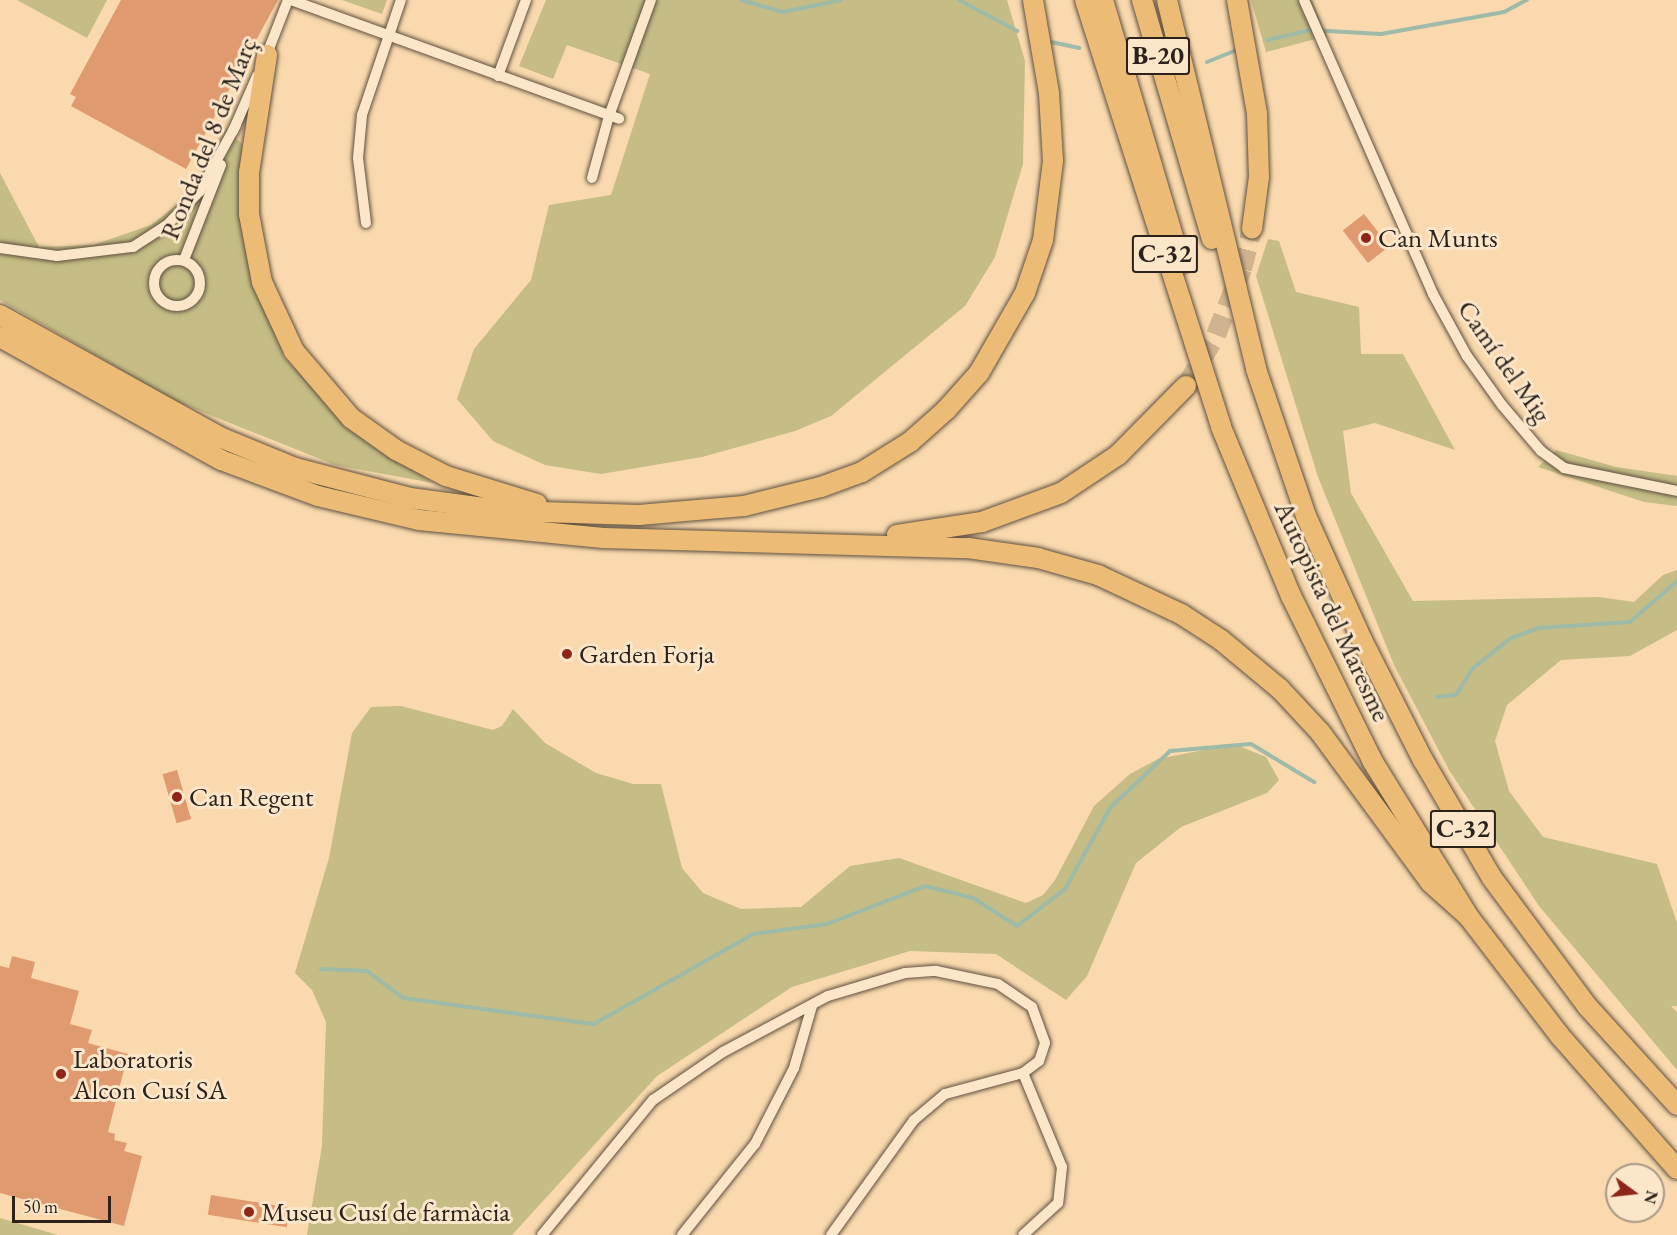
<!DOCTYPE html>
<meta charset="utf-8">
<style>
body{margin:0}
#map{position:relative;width:1677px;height:1235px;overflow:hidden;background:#f9d9ad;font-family:"EB Garamond",serif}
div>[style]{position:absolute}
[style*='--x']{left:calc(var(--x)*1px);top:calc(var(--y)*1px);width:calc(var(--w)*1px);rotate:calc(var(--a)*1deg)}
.green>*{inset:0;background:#c5bd85}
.stream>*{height:4px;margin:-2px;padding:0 2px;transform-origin:2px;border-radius:2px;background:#9ebaa9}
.building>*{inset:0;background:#e09a6f;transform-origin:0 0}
.highway-tunnel>*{height:20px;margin-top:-10px;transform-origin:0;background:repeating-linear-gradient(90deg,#d0b490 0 20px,transparent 0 30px)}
.roads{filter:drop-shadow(0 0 2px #5f5040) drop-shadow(0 0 2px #5f5040)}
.street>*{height:10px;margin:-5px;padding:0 5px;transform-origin:5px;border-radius:5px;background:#fbe6ca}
.street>.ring{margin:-5px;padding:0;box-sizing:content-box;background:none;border:10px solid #fbe6ca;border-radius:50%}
.highway>*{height:20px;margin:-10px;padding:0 10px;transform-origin:10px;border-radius:10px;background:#ecbc76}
.dots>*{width:16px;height:16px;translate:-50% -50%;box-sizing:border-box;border:3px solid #fbe6ca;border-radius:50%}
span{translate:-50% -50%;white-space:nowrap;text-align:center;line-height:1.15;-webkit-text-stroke:6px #fbe6ca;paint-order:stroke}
.shield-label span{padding:2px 4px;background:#fbe6ca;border:2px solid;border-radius:4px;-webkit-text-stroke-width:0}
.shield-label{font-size:26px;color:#2c221b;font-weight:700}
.street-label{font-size:27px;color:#2c221b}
.poi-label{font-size:27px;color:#2c221b}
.left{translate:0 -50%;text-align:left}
.north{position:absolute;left:1605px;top:1163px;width:60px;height:60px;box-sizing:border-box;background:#fbe6ca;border:2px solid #a89884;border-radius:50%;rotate:105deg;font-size:16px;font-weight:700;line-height:24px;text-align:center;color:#2c221b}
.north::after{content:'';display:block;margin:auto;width:21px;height:27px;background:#8f2418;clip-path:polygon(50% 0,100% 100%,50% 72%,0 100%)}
.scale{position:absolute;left:12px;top:1196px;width:99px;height:27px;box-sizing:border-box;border:3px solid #2c221b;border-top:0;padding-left:8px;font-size:18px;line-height:21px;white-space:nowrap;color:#2c221b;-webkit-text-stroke:4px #fbe6ca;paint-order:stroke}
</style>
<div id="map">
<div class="green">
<i style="clip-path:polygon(17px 0,107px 0,87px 38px)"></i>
<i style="clip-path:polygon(342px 0,387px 0,382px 14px)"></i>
<i style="clip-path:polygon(546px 0,1007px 0,1025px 61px,1023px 164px,995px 257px,965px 306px,831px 416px,795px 431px,702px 457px,601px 474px,545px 465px,493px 441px,457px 399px,474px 349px,531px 280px,549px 205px,611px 195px,650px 74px,567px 45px,553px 79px,519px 66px)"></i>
<i style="clip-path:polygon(1251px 0,1312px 0,1327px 36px,1266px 52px)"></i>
<i style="clip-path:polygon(226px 129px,242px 144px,246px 251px,284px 357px,354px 432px,433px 483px,335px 465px,175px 401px,0 300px,0 173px,39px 247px,93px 245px,151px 225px,188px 196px)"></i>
<i style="clip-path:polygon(1268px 239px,1279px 241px,1296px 292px,1359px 307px,1361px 354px,1403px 354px,1455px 450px,1375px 423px,1343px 431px,1351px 493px,1413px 601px,1599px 597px,1634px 602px,1663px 575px,1677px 570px,1677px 630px,1630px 656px,1561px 660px,1507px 705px,1495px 741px,1509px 791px,1543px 837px,1657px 864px,1677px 923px,1677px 1006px,1671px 1006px,1677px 1012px,1677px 1070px,1539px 906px,1449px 770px,1394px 665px,1318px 477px,1256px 276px)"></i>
<i style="clip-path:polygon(1556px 450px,1616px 467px,1677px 476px,1677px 506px,1644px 502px,1538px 467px)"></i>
<i style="clip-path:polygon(401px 706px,493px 730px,502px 726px,513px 709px,545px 743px,596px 773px,633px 784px,661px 784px,682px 868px,703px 893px,741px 909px,801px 907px,850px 866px,899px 858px,1026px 903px,1043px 895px,1055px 880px,1094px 806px,1130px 774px,1158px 759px,1234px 744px,1266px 757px,1279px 780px,1267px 793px,1181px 827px,1136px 863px,1087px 976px,1066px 1000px,996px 954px,910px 951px,792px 987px,657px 1076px,512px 1235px,307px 1235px,322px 1146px,326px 1022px,312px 990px,295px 973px,329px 858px,352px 733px,371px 707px)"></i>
<i style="clip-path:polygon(0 1218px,58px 1235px,0 1235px)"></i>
</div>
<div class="stream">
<i style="--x:741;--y:0;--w:44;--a:15.9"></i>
<i style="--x:783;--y:12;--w:59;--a:-11.7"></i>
<i style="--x:959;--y:0;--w:66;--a:28.1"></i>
<i style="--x:1268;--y:40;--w:43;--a:-13.4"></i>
<i style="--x:1310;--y:30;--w:71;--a:3.2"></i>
<i style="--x:1381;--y:34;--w:125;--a:-10.1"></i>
<i style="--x:1504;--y:12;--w:26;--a:-28"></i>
<i style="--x:1051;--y:42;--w:29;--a:12"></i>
<i style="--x:1207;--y:62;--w:32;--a:-22"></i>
<i style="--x:1437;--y:697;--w:19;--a:-6"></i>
<i style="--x:1456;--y:695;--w:31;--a:-58"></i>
<i style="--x:1472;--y:669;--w:50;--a:-38.5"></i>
<i style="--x:1511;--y:638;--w:29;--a:-20"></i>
<i style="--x:1538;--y:628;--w:92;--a:-3.7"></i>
<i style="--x:1630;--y:622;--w:61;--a:-41"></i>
<i style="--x:321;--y:969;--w:46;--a:2.5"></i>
<i style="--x:367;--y:971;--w:45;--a:36.9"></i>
<i style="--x:403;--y:998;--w:193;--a:7.8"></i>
<i style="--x:594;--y:1024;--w:183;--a:-29.5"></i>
<i style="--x:753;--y:934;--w:75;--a:-7.7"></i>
<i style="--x:827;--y:924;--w:105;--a:-21.2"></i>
<i style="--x:925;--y:886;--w:49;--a:14"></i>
<i style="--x:973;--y:898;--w:52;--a:32.5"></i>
<i style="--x:1017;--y:926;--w:61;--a:-37.6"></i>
<i style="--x:1065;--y:889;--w:93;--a:-60.9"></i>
<i style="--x:1110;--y:808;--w:83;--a:-43.5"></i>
<i style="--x:1170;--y:751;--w:81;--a:-4.9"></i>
<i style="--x:1251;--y:744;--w:74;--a:31.1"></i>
</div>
<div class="building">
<i style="clip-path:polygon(121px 0,278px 0,186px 169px,71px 106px,76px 97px,70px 94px)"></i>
<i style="left:1364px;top:214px;width:41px;height:27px;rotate:52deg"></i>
<i style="left:177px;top:770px;width:51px;height:15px;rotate:74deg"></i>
<i style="clip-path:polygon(12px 956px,35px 962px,31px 978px,79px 991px,70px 1024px,92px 1030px,88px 1043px,128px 1054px,108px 1132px,115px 1134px,114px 1140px,127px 1143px,124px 1151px,142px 1156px,124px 1226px,0 1193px,0 966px,9px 968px)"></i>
<i style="left:211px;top:1195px;width:80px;height:20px;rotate:9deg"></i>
</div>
<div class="highway-tunnel">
<i style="--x:1186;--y:386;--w:59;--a:-59.5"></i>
<i style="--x:1216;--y:335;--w:71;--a:-68.5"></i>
<i style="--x:1242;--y:269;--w:41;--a:-76"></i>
</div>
<div class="roads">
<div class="street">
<i style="--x:291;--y:0;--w:349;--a:19.9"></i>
<i style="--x:1304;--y:0;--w:321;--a:66.3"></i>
<i style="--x:1433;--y:294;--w:71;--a:61.3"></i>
<i style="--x:1467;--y:356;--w:60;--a:54.5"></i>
<i style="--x:1502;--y:405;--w:60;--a:49.7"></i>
<i style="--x:1541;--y:451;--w:29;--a:36"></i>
<i style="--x:1564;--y:468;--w:115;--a:11.5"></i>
<i style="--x:265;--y:59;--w:63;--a:-68.7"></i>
<i style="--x:498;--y:76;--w:81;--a:-69.8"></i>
<i style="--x:233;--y:131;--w:60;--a:-66.4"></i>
<i style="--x:592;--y:178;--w:64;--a:-74.7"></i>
<i style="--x:609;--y:116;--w:123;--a:-70.1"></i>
<i style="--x:366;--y:223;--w:65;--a:-97"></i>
<i style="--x:358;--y:158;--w:43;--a:-84.7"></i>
<i style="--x:362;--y:115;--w:121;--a:-71.3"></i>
<i style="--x:0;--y:248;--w:58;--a:8"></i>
<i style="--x:57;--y:256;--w:77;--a:-6.8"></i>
<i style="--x:133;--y:247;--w:40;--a:-32.9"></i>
<i style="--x:167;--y:225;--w:47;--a:-45.9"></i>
<i style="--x:200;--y:191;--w:75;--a:-61.4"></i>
<i class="ring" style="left:154px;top:260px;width:36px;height:36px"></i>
<i style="--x:184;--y:260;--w:102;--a:-68.7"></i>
<i style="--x:1023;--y:1073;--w:102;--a:67.5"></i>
<i style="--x:1062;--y:1167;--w:36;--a:96"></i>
<i style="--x:1058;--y:1203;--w:47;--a:137.6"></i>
<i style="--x:542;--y:1235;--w:175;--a:-50.6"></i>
<i style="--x:653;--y:1100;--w:85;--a:-34.4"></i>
<i style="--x:723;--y:1052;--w:119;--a:-28.1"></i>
<i style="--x:828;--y:996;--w:80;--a:-16.6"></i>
<i style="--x:905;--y:973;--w:31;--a:-4"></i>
<i style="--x:936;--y:971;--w:63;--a:11.8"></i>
<i style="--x:998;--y:984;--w:41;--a:34.1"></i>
<i style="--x:1032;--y:1007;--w:38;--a:70"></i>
<i style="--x:1045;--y:1043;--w:19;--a:108"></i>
<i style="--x:1039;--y:1061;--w:20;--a:143"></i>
<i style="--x:1023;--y:1073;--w:81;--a:164.9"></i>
<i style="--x:945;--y:1094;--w:40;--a:140"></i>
<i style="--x:914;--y:1120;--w:142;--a:125.8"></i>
<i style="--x:682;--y:1235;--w:117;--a:-51.3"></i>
<i style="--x:755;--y:1144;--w:85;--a:-62.8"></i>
<i style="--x:794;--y:1068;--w:65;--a:-73.8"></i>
</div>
<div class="highway">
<i style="--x:1085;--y:0;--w:448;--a:72.3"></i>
<i style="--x:1221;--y:427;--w:183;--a:67.5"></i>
<i style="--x:1291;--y:596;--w:185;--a:63.7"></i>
<i style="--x:1373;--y:762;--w:181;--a:58.3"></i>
<i style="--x:1468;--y:916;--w:151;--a:52.5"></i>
<i style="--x:1560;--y:1036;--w:177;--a:48.7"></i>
<i style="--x:1103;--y:0;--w:274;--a:73.5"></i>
<i style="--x:1142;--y:0;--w:249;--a:73.7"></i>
<i style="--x:1167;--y:0;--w:380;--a:76.4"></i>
<i style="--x:1256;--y:369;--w:155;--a:71.2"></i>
<i style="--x:1306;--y:516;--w:136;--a:65.7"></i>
<i style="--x:1362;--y:640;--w:135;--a:63.1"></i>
<i style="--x:1423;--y:760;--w:137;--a:59.7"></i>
<i style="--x:1492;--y:878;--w:159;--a:53.4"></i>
<i style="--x:1587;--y:1006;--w:134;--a:47.7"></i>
<i style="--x:1237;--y:0;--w:116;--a:80"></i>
<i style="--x:1257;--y:114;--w:63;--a:88.2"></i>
<i style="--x:1259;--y:177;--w:52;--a:97.7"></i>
<i style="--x:267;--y:55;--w:118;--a:98.7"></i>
<i style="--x:249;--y:172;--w:42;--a:90"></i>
<i style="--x:249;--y:214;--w:69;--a:79.2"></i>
<i style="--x:262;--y:282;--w:76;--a:65.1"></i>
<i style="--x:294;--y:351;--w:88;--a:49.6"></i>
<i style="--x:351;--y:418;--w:55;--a:35.4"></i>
<i style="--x:396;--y:450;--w:56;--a:27.5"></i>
<i style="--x:446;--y:476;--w:95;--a:17.1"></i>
<i style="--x:0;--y:315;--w:254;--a:29"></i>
<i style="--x:222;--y:438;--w:79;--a:22.3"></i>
<i style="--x:295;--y:468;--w:119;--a:14.6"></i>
<i style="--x:410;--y:498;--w:99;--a:7.6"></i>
<i style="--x:508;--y:511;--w:131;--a:1.7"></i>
<i style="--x:639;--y:515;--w:105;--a:-4.9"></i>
<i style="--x:744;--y:506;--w:79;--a:-13.9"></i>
<i style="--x:821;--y:487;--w:44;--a:-20.1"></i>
<i style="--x:862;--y:472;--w:57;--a:-32"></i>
<i style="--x:910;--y:442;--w:48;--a:-41.6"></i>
<i style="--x:946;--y:410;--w:50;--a:-48.3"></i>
<i style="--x:979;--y:373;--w:92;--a:-60.1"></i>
<i style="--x:1025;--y:293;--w:56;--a:-71.2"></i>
<i style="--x:1043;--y:240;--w:80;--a:-82.8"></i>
<i style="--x:1053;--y:161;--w:68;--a:-93.4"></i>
<i style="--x:1049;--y:93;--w:94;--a:-99.8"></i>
<i style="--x:0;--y:337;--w:253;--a:29.1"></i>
<i style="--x:221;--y:460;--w:103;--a:20.4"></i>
<i style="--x:318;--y:496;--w:104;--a:13.4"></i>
<i style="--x:419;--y:520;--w:185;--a:5.6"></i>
<i style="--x:603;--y:538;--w:365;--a:1.6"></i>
<i style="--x:968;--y:548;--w:71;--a:8.1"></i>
<i style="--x:1038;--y:558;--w:62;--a:15.8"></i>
<i style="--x:1098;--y:575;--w:92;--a:25.2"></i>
<i style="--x:1181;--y:614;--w:48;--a:33"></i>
<i style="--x:1221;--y:640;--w:77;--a:39.7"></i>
<i style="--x:1280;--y:689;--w:59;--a:47.1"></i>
<i style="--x:1320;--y:732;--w:186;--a:53.7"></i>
<i style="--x:1430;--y:882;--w:51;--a:41.8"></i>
<i style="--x:897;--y:535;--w:86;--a:-8.7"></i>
<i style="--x:982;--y:522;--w:84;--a:-20.2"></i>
<i style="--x:1061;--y:493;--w:69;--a:-33.7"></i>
<i style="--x:1118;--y:455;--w:97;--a:-45.4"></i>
</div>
</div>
<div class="dots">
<i style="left:1366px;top:238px;background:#8f2418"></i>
<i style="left:567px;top:654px;background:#8f2418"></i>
<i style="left:177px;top:797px;background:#8f2418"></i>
<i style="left:61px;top:1074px;background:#8f2418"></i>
<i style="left:249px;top:1212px;background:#8f2418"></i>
</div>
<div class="shield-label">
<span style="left:1158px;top:56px">B-20</span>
<span style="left:1165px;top:254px">C-32</span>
<span style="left:1463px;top:829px">C-32</span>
</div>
<div class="street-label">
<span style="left:208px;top:138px;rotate:-68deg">Ronda del 8 de Març</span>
<span style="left:1505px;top:361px;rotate:55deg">Camí del Mig</span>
<span style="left:1333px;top:611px;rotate:65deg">Autopista del Maresme</span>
</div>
<div class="poi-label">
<span class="left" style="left:1378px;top:238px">Can Munts</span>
<span class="left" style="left:579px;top:654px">Garden Forja</span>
<span class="left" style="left:189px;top:797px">Can Regent</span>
<span class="left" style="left:73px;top:1074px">Laboratoris<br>Alcon Cusí SA</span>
<span class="left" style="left:261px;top:1212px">Museu Cusí de farmàcia</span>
</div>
<div class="north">N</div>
<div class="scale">50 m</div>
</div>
